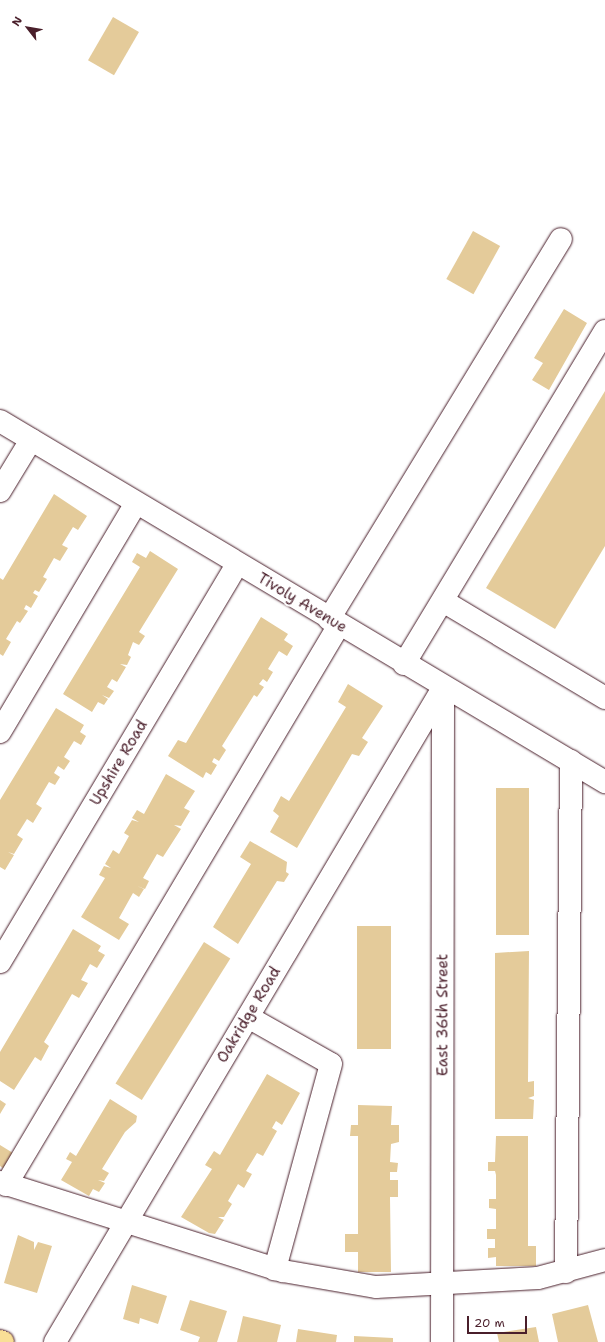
<!DOCTYPE html>
<style>
body{margin:0}
#map{position:relative;width:605px;height:1342px;overflow:hidden;background:#fff;font-family:"Shantell Sans",sans-serif}
div>[style]{position:absolute}
[style*='--x']{left:calc(var(--x)*1px);top:calc(var(--y)*1px);width:calc(var(--w)*1px);rotate:calc(var(--a)*1deg)}
.building>*{inset:0;background:#e4cb9a;transform-origin:0 0}
.roads{filter:drop-shadow(0 0 1px #4a1f2b) drop-shadow(0 0 1px #4a1f2b)}
.minor>*{height:22px;margin:-11px;padding:0 11px;transform-origin:11px;border-radius:11px;background:#fff}
.major>*{height:22px;margin:-11px;padding:0 11px;transform-origin:11px;border-radius:11px;background:#f9df96}
span{translate:-50% -50%;white-space:nowrap;text-align:center;line-height:1.15;-webkit-text-stroke:4px #fff;paint-order:stroke}
.street-label{font-size:15px;color:#4a1f2b}
.north{position:absolute;left:8px;top:8px;width:40px;height:40px;-webkit-text-stroke:3px #fff;paint-order:stroke;rotate:301deg;font-size:11px;font-weight:700;line-height:16px;text-align:center;color:#4a1f2b}
.north::after{content:'';display:block;margin:auto;width:14px;height:18px;background:#4a1f2b;clip-path:polygon(50% 0,100% 100%,50% 72%,0 100%)}
.scale{position:absolute;left:467px;top:1316px;width:60px;height:18px;box-sizing:border-box;border:2px solid #4a1f2b;border-top:0;padding-left:5px;font-size:12px;line-height:14px;white-space:nowrap;color:#4a1f2b;-webkit-text-stroke:3px #fff;paint-order:stroke}
</style>
<div id="map">
<div class="building">
<i style="left:113px;top:17px;width:30px;height:50px;rotate:30deg"></i>
<i style="left:473px;top:231px;width:31px;height:55px;rotate:29deg"></i>
<i style="clip-path:polygon(564px 309px,587px 323px,549px 390px,532px 380px,543px 363px,534px 358px)"></i>
<i style="clip-path:polygon(605px 391px,605px 546px,555px 629px,486px 588px)"></i>
<i style="clip-path:polygon(54px 494px,87px 516px,78px 530px,73px 527px,62px 545px,68px 548px,60px 561px,54px 558px,43px 577px,47px 579px,39px 592px,35px 590px,33px 593px,38px 596px,31px 608px,26px 605px,24px 609px,28px 611px,20px 623px,17px 621px,6px 639px,11px 642px,3px 656px,0 654px,0 578px,3px 580px)"></i>
<i style="clip-path:polygon(150px 551px,178px 569px,139px 632px,145px 636px,139px 645px,133px 642px,128px 655px,131px 657px,127px 665px,120px 664px,126px 667px,117px 682px,112px 679px,107px 687px,114px 691px,109px 698px,102px 695px,108px 699px,104px 705px,98px 702px,92px 712px,63px 694px,140px 567px,132px 562px,137px 553px,146px 558px)"></i>
<i style="clip-path:polygon(261px 617px,288px 634px,284px 640px,293px 646px,287px 656px,279px 651px,268px 669px,273px 672px,267px 682px,263px 679px,259px 684px,264px 687px,257px 697px,254px 695px,222px 746px,226px 750px,219px 761px,214px 758px,212px 762px,217px 765px,211px 775px,206px 772px,203px 778px,168px 756px,178px 740px,186px 743px)"></i>
<i style="clip-path:polygon(348px 684px,383px 706px,362px 738px,368px 742px,359px 756px,352px 754px,297px 848px,270px 832px,279px 816px,273px 811px,281px 796px,289px 801px,346px 707px,338px 702px)"></i>
<i style="clip-path:polygon(56px 708px,84px 725px,80px 732px,86px 736px,81px 745px,74px 741px,64px 757px,70px 761px,64px 770px,58px 766px,54px 773px,60px 777px,55px 785px,49px 782px,36px 804px,42px 808px,33px 823px,27px 819px,17px 835px,23px 839px,14px 854px,8px 852px,14px 855px,5px 870px,0 867px,0 800px)"></i>
<i style="clip-path:polygon(166px 774px,195px 791px,184px 808px,190px 811px,181px 826px,174px 825px,181px 829px,163px 857px,157px 854px,143px 878px,149px 881px,145px 889px,137px 886px,144px 889px,139px 897px,133px 893px,119px 918px,129px 924px,119px 940px,81px 917px,105px 878px,99px 875px,104px 866px,111px 868px,105px 864px,113px 850px,119px 854px,129px 836px,124px 833px,132px 820px,139px 822px,132px 818px,137px 810px,144px 814px)"></i>
<i style="left:496px;top:788px;width:33px;height:147px"></i>
<i style="clip-path:polygon(250px 841px,287px 862px,286px 872px,289px 874px,284px 882px,277px 881px,238px 944px,213px 927px,251px 864px,240px 857px)"></i>
<i style="left:391px;top:926px;width:123px;height:34px;rotate:90deg"></i>
<i style="clip-path:polygon(73px 929px,101px 946px,98px 951px,105px 955px,97px 968px,90px 964px,81px 980px,88px 983px,79px 998px,72px 994px,44px 1042px,49px 1046px,41px 1061px,35px 1057px,14px 1090px,0 1081px,0 1052px)"></i>
<i style="left:204px;top:942px;width:31px;height:167px;rotate:32deg"></i>
<i style="clip-path:polygon(529px 951px,528px 1082px,534px 1081px,534px 1096px,528px 1098px,534px 1100px,533px 1119px,495px 1119px,495px 953px)"></i>
<i style="clip-path:polygon(267px 1074px,300px 1093px,282px 1125px,276px 1121px,272px 1128px,277px 1131px,263px 1156px,257px 1153px,246px 1171px,252px 1174px,244px 1188px,238px 1184px,228px 1201px,232px 1204px,224px 1217px,218px 1217px,224px 1220px,215px 1234px,209px 1233px,181px 1217px,212px 1169px,205px 1165px,214px 1151px,220px 1155px)"></i>
<i style="clip-path:polygon(110px 1099px,137px 1116px,136px 1122px,125px 1132px,102px 1169px,109px 1173px,104px 1181px,98px 1180px,105px 1183px,99px 1192px,93px 1189px,89px 1196px,61px 1180px,72px 1162px,66px 1159px,70px 1152px,76px 1156px)"></i>
<i style="clip-path:polygon(0 1100px,6px 1104px,0 1114px)"></i>
<i style="clip-path:polygon(358px 1105px,392px 1106px,391px 1125px,399px 1125px,399px 1142px,391px 1144px,390px 1162px,398px 1163px,397px 1172px,390px 1172px,390px 1180px,398px 1180px,398px 1197px,390px 1197px,391px 1272px,358px 1272px,358px 1252px,345px 1252px,345px 1234px,358px 1234px,358px 1136px,350px 1136px,351px 1125px,358px 1125px)"></i>
<i style="clip-path:polygon(496px 1136px,528px 1136px,528px 1246px,536px 1246px,536px 1266px,496px 1266px,496px 1257px,488px 1258px,488px 1248px,495px 1248px,495px 1239px,487px 1239px,487px 1229px,496px 1229px,496px 1209px,489px 1208px,489px 1199px,496px 1199px,496px 1175px,495px 1171px,488px 1171px,488px 1162px,495px 1162px)"></i>
<i style="clip-path:polygon(0 1145px,13px 1153px,4px 1169px,0 1166px)"></i>
<i style="clip-path:polygon(18px 1235px,34px 1242px,34px 1250px,38px 1242px,52px 1246px,37px 1293px,4px 1283px)"></i>
<i style="clip-path:polygon(132px 1285px,167px 1296px,158px 1324px,140px 1318px,139px 1324px,123px 1319px)"></i>
<i style="clip-path:polygon(190px 1300px,227px 1311px,217px 1342px,198px 1342px,200px 1337px,180px 1330px)"></i>
<i style="clip-path:polygon(588px 1305px,598px 1342px,558px 1342px,552px 1314px)"></i>
<i style="clip-path:polygon(243px 1316px,281px 1325px,277px 1342px,237px 1342px)"></i>
<i style="clip-path:polygon(536px 1327px,539px 1342px,499px 1342px,497px 1333px)"></i>
<i style="clip-path:polygon(298px 1329px,337px 1335px,336px 1342px,296px 1342px)"></i>
<i style="clip-path:polygon(354px 1336px,393px 1338px,393px 1342px,354px 1342px)"></i>
</div>
<div class="roads">
<div class="minor">
<i style="--x:0;--y:421;--w:705;--a:30.82"></i>
<i style="--x:0;--y:491;--w:60;--a:-58.7"></i>
<i style="--x:443;--y:601;--w:189;--a:30.9"></i>
<i style="--x:329;--y:619;--w:445;--a:-58.6"></i>
<i style="--x:404;--y:664;--w:389;--a:-58.9"></i>
<i style="--x:0;--y:732;--w:266;--a:-59.3"></i>
<i style="--x:0;--y:962;--w:463;--a:-59.2"></i>
<i style="--x:248;--y:1017;--w:95;--a:29.5"></i>
<i style="--x:331;--y:1064;--w:213;--a:105.3"></i>
<i style="--x:0;--y:1182;--w:297;--a:17.5"></i>
<i style="--x:283;--y:1271;--w:94;--a:9.8"></i>
<i style="--x:376;--y:1287;--w:162;--a:-3.2"></i>
<i style="--x:538;--y:1278;--w:69;--a:-15"></i>
<i style="--x:6;--y:1185;--w:652;--a:-59.26"></i>
<i style="--x:566;--y:1272;--w:511;--a:-89.44"></i>
<i style="--x:55;--y:1342;--w:760;--a:-59.32"></i>
<i style="--x:442;--y:1342;--w:653;--a:-89.91"></i>
</div>
<div class="major">
<i style="--x:0;--y:1341;--w:3;--a:18"></i>
</div>
</div>
<div class="street-label">
<span style="left:302px;top:603px;rotate:31deg">Tivoly Avenue</span>
<span style="left:119px;top:763px;rotate:-59deg">Upshire Road</span>
<span style="left:249px;top:1015px;rotate:-59deg">Oakridge Road</span>
<span style="left:443px;top:1015px;rotate:-90deg">East 36th Street</span>
</div>
<div class="north">N</div>
<div class="scale">20 m</div>
</div>
